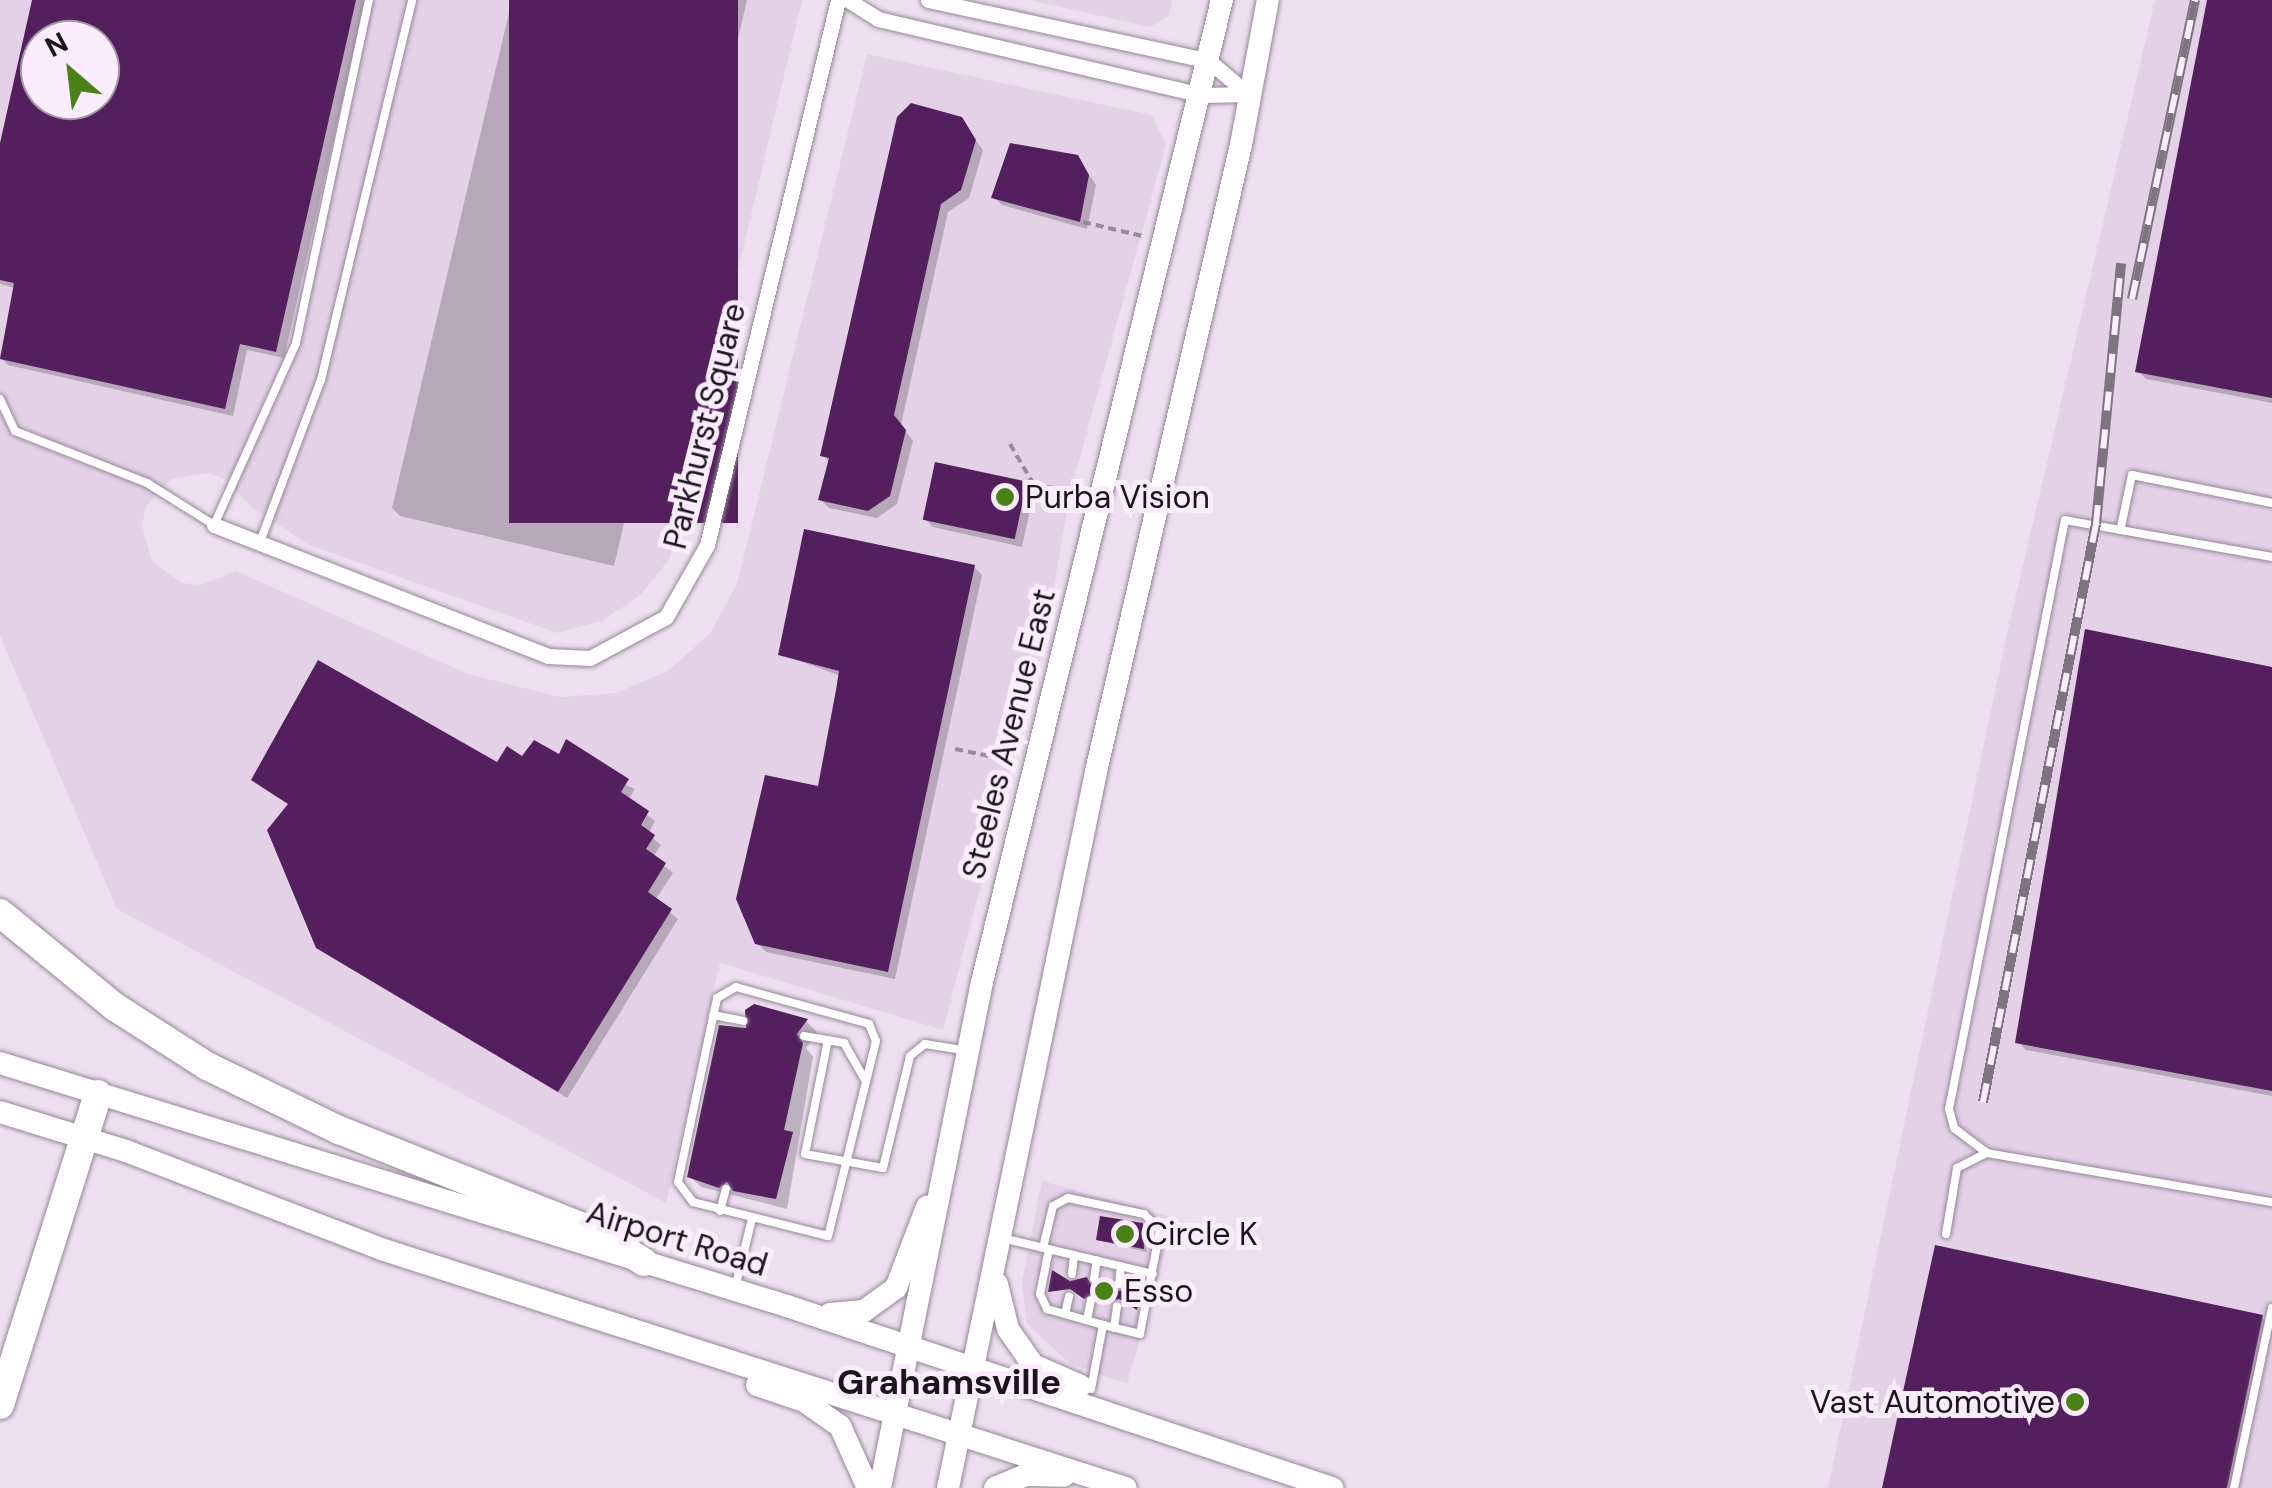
<!DOCTYPE html>
<style>
body{margin:0}
#map{position:relative;width:2272px;height:1488px;overflow:hidden;background:#eddff0;font-family:"DM Sans",sans-serif}
div>[style]{position:absolute}
[style*='--x']{left:calc(var(--x)*1px);top:calc(var(--y)*1px);width:calc(var(--w)*1px);rotate:calc(var(--a)*1deg)}
.built>*{inset:0;background:#e4d1e8}
.shadow>*{inset:0;background:#0003}
.building>*{inset:0;background:#531f5d;transform-origin:0 0}
.path>*{height:4px;margin-top:-2px;transform-origin:0;background:repeating-linear-gradient(90deg,#968c98 0 8px,transparent 0 13px)}
.roads{filter:drop-shadow(0 0 2px #948796) drop-shadow(0 0 2px #948796)}
.service>*{height:8px;margin:-4px;padding:0 4px;transform-origin:4px;border-radius:4px;background:#fff}
.minor>*{height:15px;margin:-7.5px;padding:0 7.5px;transform-origin:7.5px;border-radius:7.5px;background:#fff}
.secondary>*{height:22px;margin:-11px;padding:0 11px;transform-origin:11px;border-radius:11px;background:#fff}
.motorway>*{height:28px;margin:-14px;padding:0 14px;transform-origin:14px;border-radius:14px;background:#fff}
.rail>*{height:10px;margin-top:-5px;transform-origin:0;background:repeating-linear-gradient(90deg,#fbecfd 0 19px,#7d747f 0 38px);box-sizing:border-box;border-block:2px solid #7d747f}
.dots>*{width:28px;height:28px;translate:-50% -50%;box-sizing:border-box;border:5px solid #fbecfd;border-radius:50%}
span{translate:-50% -50%;white-space:nowrap;text-align:center;line-height:1.15;-webkit-text-stroke:10px #fbecfd;paint-order:stroke}
.street-label{font-size:32px;color:#1a151b}
.poi-label{font-size:32px;color:#1a151b}
.left{translate:0 -50%;text-align:left}
.right{translate:-100% -50%;text-align:right}
.neighbourhood-label{font-size:35px;color:#1a151b;font-weight:700}
.north{position:absolute;left:20px;top:20px;width:100px;height:100px;box-sizing:border-box;background:#fbecfd;border:2px solid #a196a3;border-radius:50%;rotate:332deg;font-size:28px;font-weight:700;line-height:40px;text-align:center;color:#1a151b}
.north::after{content:'';display:block;margin:auto;width:35px;height:45px;background:#4a8117;clip-path:polygon(50% 0,100% 100%,50% 72%,0 100%)}
</style>
<div id="map">
<div class="built">
<i style="clip-path:polygon(evenodd,0 0,802px 0,670px 558px,641px 595px,602px 621px,557px 633px,309px 545px,251px 507px,226px 479px,208px 473px,171px 479px,146px 507px,142px 525px,152px 561px,182px 583px,201px 585px,236px 571px,468px 674px,560px 697px,616px 693px,668px 671px,710px 633px,737px 584px,867px 54px,1152px 115px,1166px 145px,1070px 493px,1045px 640px,943px 1030px,720px 963px,666px 1203px,117px 909px,0 636px,0 0,40px 40px,100px 40px,100px 100px,40px 100px,40px 40px)"></i>
<i style="clip-path:polygon(1029px 0,1172px 0,1169px 16px,1150px 27px)"></i>
<i style="clip-path:polygon(2155px 0,2272px 0,2272px 1488px,1828px 1488px,2007px 634px)"></i>
<i style="clip-path:polygon(1042px 1181px,1175px 1218px,1127px 1384px,1070px 1364px,1026px 1323px,1022px 1282px)"></i>
</div>
<div class="shadow">
<i style="clip-path:polygon(evenodd,35px 0,365px 0,284px 358px,247px 350px,233px 416px,8px 365px,0 357px,15px 288px,0 284px,0 154px,35px 0,40px 40px,100px 40px,100px 100px,40px 100px,40px 40px)"></i>
<i style="clip-path:polygon(512px 0,747px 0,614px 566px,400px 516px,392px 508px)"></i>
<i style="clip-path:polygon(2210px 0,2272px 0,2272px 403px,2146px 379px,2138px 371px)"></i>
<i style="clip-path:polygon(960px 120px,983px 150px,969px 198px,948px 212px,901px 425px,913px 441px,897px 504px,877px 518px,829px 508px,821px 500px,830px 463px,823px 455px)"></i>
<i style="clip-path:polygon(1077px 157px,1096px 185px,1087px 229px,1002px 205px,994px 197px)"></i>
<i style="clip-path:polygon(1026px 484px,1034px 492px,1022px 547px,933px 527px,925px 519px)"></i>
<i style="clip-path:polygon(974px 567px,982px 575px,895px 979px,766px 952px,757px 943px,820px 789px,841px 676px,780px 654px)"></i>
<i style="clip-path:polygon(2272px 669px,2272px 1096px,2026px 1050px,2018px 1042px)"></i>
<i style="clip-path:polygon(560px 757px,635px 789px,628px 800px,655px 821px,648px 834px,661px 845px,653px 857px,673px 873px,655px 900px,678px 919px,567px 1098px,318px 946px,290px 805px,254px 780px)"></i>
<i style="clip-path:polygon(806px 1021px,817px 1032px,806px 1048px,813px 1057px,787px 1209px,701px 1187px,690px 1176px,749px 1030px)"></i>
<i style="clip-path:polygon(1142px 1226px,1147px 1252px,1098px 1240px)"></i>
<i style="clip-path:polygon(1070px 1284px,1140px 1291px,1138px 1309px,1123px 1299px,1102px 1303px,1096px 1293px,1087px 1299px,1074px 1289px,1051px 1291px)"></i>
<i style="clip-path:polygon(2262px 1317px,2270px 1326px,2237px 1488px,1885px 1488px)"></i>
</div>
<div class="building">
<i style="clip-path:polygon(evenodd,32px 0,356px 0,276px 352px,240px 344px,225px 409px,0 359px,14px 283px,0 280px,0 143px,32px 0,40px 40px,100px 40px,100px 100px,40px 100px,40px 40px)"></i>
<i style="left:509px;top:0;width:229px;height:523px"></i>
<i style="clip-path:polygon(2207px 0,2272px 0,2272px 398px,2135px 372px)"></i>
<i style="clip-path:polygon(911px 103px,962px 117px,976px 140px,961px 190px,941px 204px,894px 415px,906px 430px,890px 496px,868px 511px,818px 500px,829px 458px,820px 456px,897px 117px)"></i>
<i style="clip-path:polygon(1010px 143px,1078px 155px,1089px 175px,1080px 222px,991px 198px)"></i>
<i style="left:935px;top:462px;width:94px;height:59px;rotate:12deg"></i>
<i style="clip-path:polygon(804px 529px,975px 565px,888px 972px,755px 944px,736px 899px,765px 775px,818px 786px,836px 690px,839px 671px,778px 655px)"></i>
<i style="clip-path:polygon(2085px 629px,2272px 667px,2272px 1091px,2015px 1043px)"></i>
<i style="clip-path:polygon(318px 660px,497px 762px,507px 746px,522px 756px,534px 740px,559px 754px,566px 739px,629px 779px,621px 792px,649px 811px,641px 825px,655px 835px,646px 849px,666px 863px,648px 892px,672px 909px,558px 1092px,316px 948px,267px 830px,288px 804px,251px 780px)"></i>
<i style="clip-path:polygon(754px 1004px,808px 1019px,797px 1034px,803px 1043px,784px 1130px,793px 1132px,776px 1199px,733px 1191px,727px 1182px,719px 1188px,687px 1177px,719px 1025px,746px 1028px,745px 1010px)"></i>
<i style="clip-path:polygon(1100px 1216px,1143px 1223px,1144px 1249px,1096px 1240px)"></i>
<i style="clip-path:polygon(1935px 1245px,2263px 1315px,2227px 1488px,1882px 1488px)"></i>
<i style="clip-path:polygon(1052px 1270px,1070px 1281px,1087px 1277px,1092px 1286px,1101px 1280px,1117px 1291px,1141px 1289px,1137px 1310px,1119px 1299px,1098px 1302px,1093px 1293px,1084px 1299px,1070px 1289px,1048px 1292px)"></i>
</div>
<div class="path">
<i style="--x:1083;--y:222;--w:61;--a:13.3"></i>
<i style="--x:1010;--y:444;--w:48;--a:59.7"></i>
<i style="--x:1034;--y:485;--w:40;--a:8.5"></i>
<i style="--x:955;--y:749;--w:60;--a:11.5"></i>
</div>
<div class="roads">
<div class="service">
<i style="--x:0;--y:399;--w:35;--a:65"></i>
<i style="--x:15;--y:431;--w:142;--a:21.5"></i>
<i style="--x:147;--y:483;--w:79;--a:32.1"></i>
<i style="--x:214;--y:525;--w:200;--a:-65.7"></i>
<i style="--x:296;--y:343;--w:351;--a:-78"></i>
<i style="--x:2121;--y:527;--w:53;--a:-78.1"></i>
<i style="--x:2132;--y:475;--w:143;--a:11.3"></i>
<i style="--x:260;--y:542;--w:173;--a:-69.4"></i>
<i style="--x:321;--y:380;--w:391;--a:-76.5"></i>
<i style="--x:2272;--y:557;--w:210;--a:-169.9"></i>
<i style="--x:2065;--y:520;--w:600;--a:101.14"></i>
<i style="--x:1949;--y:1109;--w:20;--a:75"></i>
<i style="--x:1954;--y:1128;--w:41;--a:37.1"></i>
<i style="--x:1987;--y:1153;--w:289;--a:9.8"></i>
<i style="--x:736;--y:987;--w:138;--a:15.5"></i>
<i style="--x:869;--y:1024;--w:18;--a:68"></i>
<i style="--x:876;--y:1041;--w:201;--a:103.8"></i>
<i style="--x:828;--y:1236;--w:139;--a:-165.9"></i>
<i style="--x:693;--y:1202;--w:25;--a:-127"></i>
<i style="--x:678;--y:1182;--w:188;--a:-78"></i>
<i style="--x:717;--y:998;--w:22;--a:-30"></i>
<i style="--x:713;--y:1015;--w:31;--a:11"></i>
<i style="--x:804;--y:1036;--w:41;--a:9.9"></i>
<i style="--x:844;--y:1043;--w:43;--a:60.4"></i>
<i style="--x:828;--y:1040;--w:116;--a:101.4"></i>
<i style="--x:805;--y:1154;--w:79;--a:10.2"></i>
<i style="--x:883;--y:1168;--w:115;--a:-76.4"></i>
<i style="--x:910;--y:1056;--w:19;--a:-39"></i>
<i style="--x:925;--y:1044;--w:39;--a:9"></i>
<i style="--x:720;--y:1211;--w:23;--a:-75"></i>
<i style="--x:1946;--y:1234;--w:67;--a:-80.5"></i>
<i style="--x:1957;--y:1168;--w:34;--a:-27"></i>
<i style="--x:1002;--y:1238;--w:155;--a:13.4"></i>
<i style="--x:1043;--y:1248;--w:43;--a:-76.6"></i>
<i style="--x:1053;--y:1206;--w:17;--a:-28"></i>
<i style="--x:1068;--y:1198;--w:78;--a:11.9"></i>
<i style="--x:1144;--y:1214;--w:23;--a:45"></i>
<i style="--x:1160;--y:1230;--w:106;--a:100.9"></i>
<i style="--x:1140;--y:1334;--w:38;--a:-166"></i>
<i style="--x:1103;--y:1325;--w:65;--a:100.6"></i>
<i style="--x:1049;--y:1249;--w:46;--a:101.3"></i>
<i style="--x:1040;--y:1294;--w:17;--a:65"></i>
<i style="--x:1047;--y:1309;--w:58;--a:15.9"></i>
<i style="--x:1072;--y:1274;--w:19;--a:-84"></i>
<i style="--x:1094;--y:1279;--w:19;--a:-81"></i>
<i style="--x:1119;--y:1284;--w:18;--a:-84"></i>
<i style="--x:735;--y:1288;--w:71;--a:-76.2"></i>
<i style="--x:1065;--y:1314;--w:18;--a:-77"></i>
<i style="--x:1087;--y:1320;--w:20;--a:-79"></i>
<i style="--x:1114;--y:1328;--w:22;--a:-82"></i>
<i style="--x:2234;--y:1488;--w:184;--a:-78.1"></i>
</div>
<div class="minor">
<i style="--x:848;--y:0;--w:36;--a:32"></i>
<i style="--x:878;--y:19;--w:333;--a:13.2"></i>
<i style="--x:1202;--y:95;--w:46;--a:-1.2"></i>
<i style="--x:928;--y:0;--w:288;--a:12.2"></i>
<i style="--x:1209;--y:61;--w:51;--a:40.2"></i>
<i style="--x:214;--y:525;--w:359;--a:21.4"></i>
<i style="--x:548;--y:656;--w:42;--a:2.7"></i>
<i style="--x:590;--y:658;--w:86;--a:-28.3"></i>
<i style="--x:666;--y:617;--w:83;--a:-60.3"></i>
<i style="--x:707;--y:545;--w:561;--a:-76.48"></i>
</div>
<div class="secondary">
<i style="--x:0;--y:1063;--w:824;--a:17.16"></i>
<i style="--x:787;--y:1306;--w:575;--a:18.47"></i>
<i style="--x:0;--y:1112;--w:132;--a:17.2"></i>
<i style="--x:126;--y:1151;--w:273;--a:21"></i>
<i style="--x:381;--y:1249;--w:782;--a:17.79"></i>
<i style="--x:997;--y:1284;--w:46;--a:76.3"></i>
<i style="--x:1008;--y:1329;--w:44;--a:55.2"></i>
<i style="--x:1033;--y:1365;--w:52;--a:23.6"></i>
<i style="--x:830;--y:1314;--w:34;--a:-5"></i>
<i style="--x:864;--y:1311;--w:39;--a:-36"></i>
<i style="--x:896;--y:1288;--w:87;--a:-69.1"></i>
<i style="--x:757;--y:1385;--w:50;--a:18.8"></i>
<i style="--x:804;--y:1401;--w:44;--a:34.8"></i>
<i style="--x:840;--y:1426;--w:68;--a:65.7"></i>
<i style="--x:880;--y:1488;--w:516;--a:-78.6"></i>
<i style="--x:982;--y:982;--w:1011;--a:-76.27"></i>
<i style="--x:948;--y:1488;--w:736;--a:-78.32"></i>
<i style="--x:1097;--y:767;--w:638;--a:-76.97"></i>
<i style="--x:1241;--y:145;--w:147;--a:-79.5"></i>
<i style="--x:995;--y:1488;--w:33;--a:-23"></i>
<i style="--x:1025;--y:1475;--w:39;--a:1"></i>
</div>
<div class="motorway">
<i style="--x:0;--y:913;--w:149;--a:39.3"></i>
<i style="--x:115;--y:1007;--w:109;--a:32.7"></i>
<i style="--x:207;--y:1066;--w:147;--a:25.9"></i>
<i style="--x:339;--y:1130;--w:281;--a:21.7"></i>
<i style="--x:600;--y:1234;--w:52;--a:32.5"></i>
<i style="--x:0;--y:1405;--w:326;--a:-72.5"></i>
</div>
</div>
<div class="rail">
<i style="--x:2132;--y:299;--w:306;--a:-78.1"></i>
<i style="--x:1983;--y:1102;--w:589;--a:-78.94"></i>
<i style="--x:2096;--y:524;--w:262;--a:-84.5"></i>
</div>
<div class="dots">
<i style="left:1005px;top:497px;background:#4a8117"></i>
<i style="left:1125px;top:1234px;background:#4a8117"></i>
<i style="left:1104px;top:1291px;background:#4a8117"></i>
<i style="left:2075px;top:1402px;background:#4a8117"></i>
</div>
<div class="street-label">
<span style="left:705px;top:426px;rotate:-76deg">Parkhurst Square</span>
<span style="left:1009px;top:734px;rotate:-76deg">Steeles Avenue East</span>
<span style="left:677px;top:1239px;rotate:17deg">Airport Road</span>
</div>
<div class="poi-label">
<span class="left" style="left:1025px;top:497px">Purba Vision</span>
<span class="left" style="left:1145px;top:1234px">Circle K</span>
<span class="left" style="left:1124px;top:1291px">Esso</span>
<span class="right" style="left:2055px;top:1402px">Vast Automotive</span>
</div>
<div class="neighbourhood-label">
<span style="left:949px;top:1382px">Grahamsville</span>
</div>
<div class="north">N</div>
</div>
